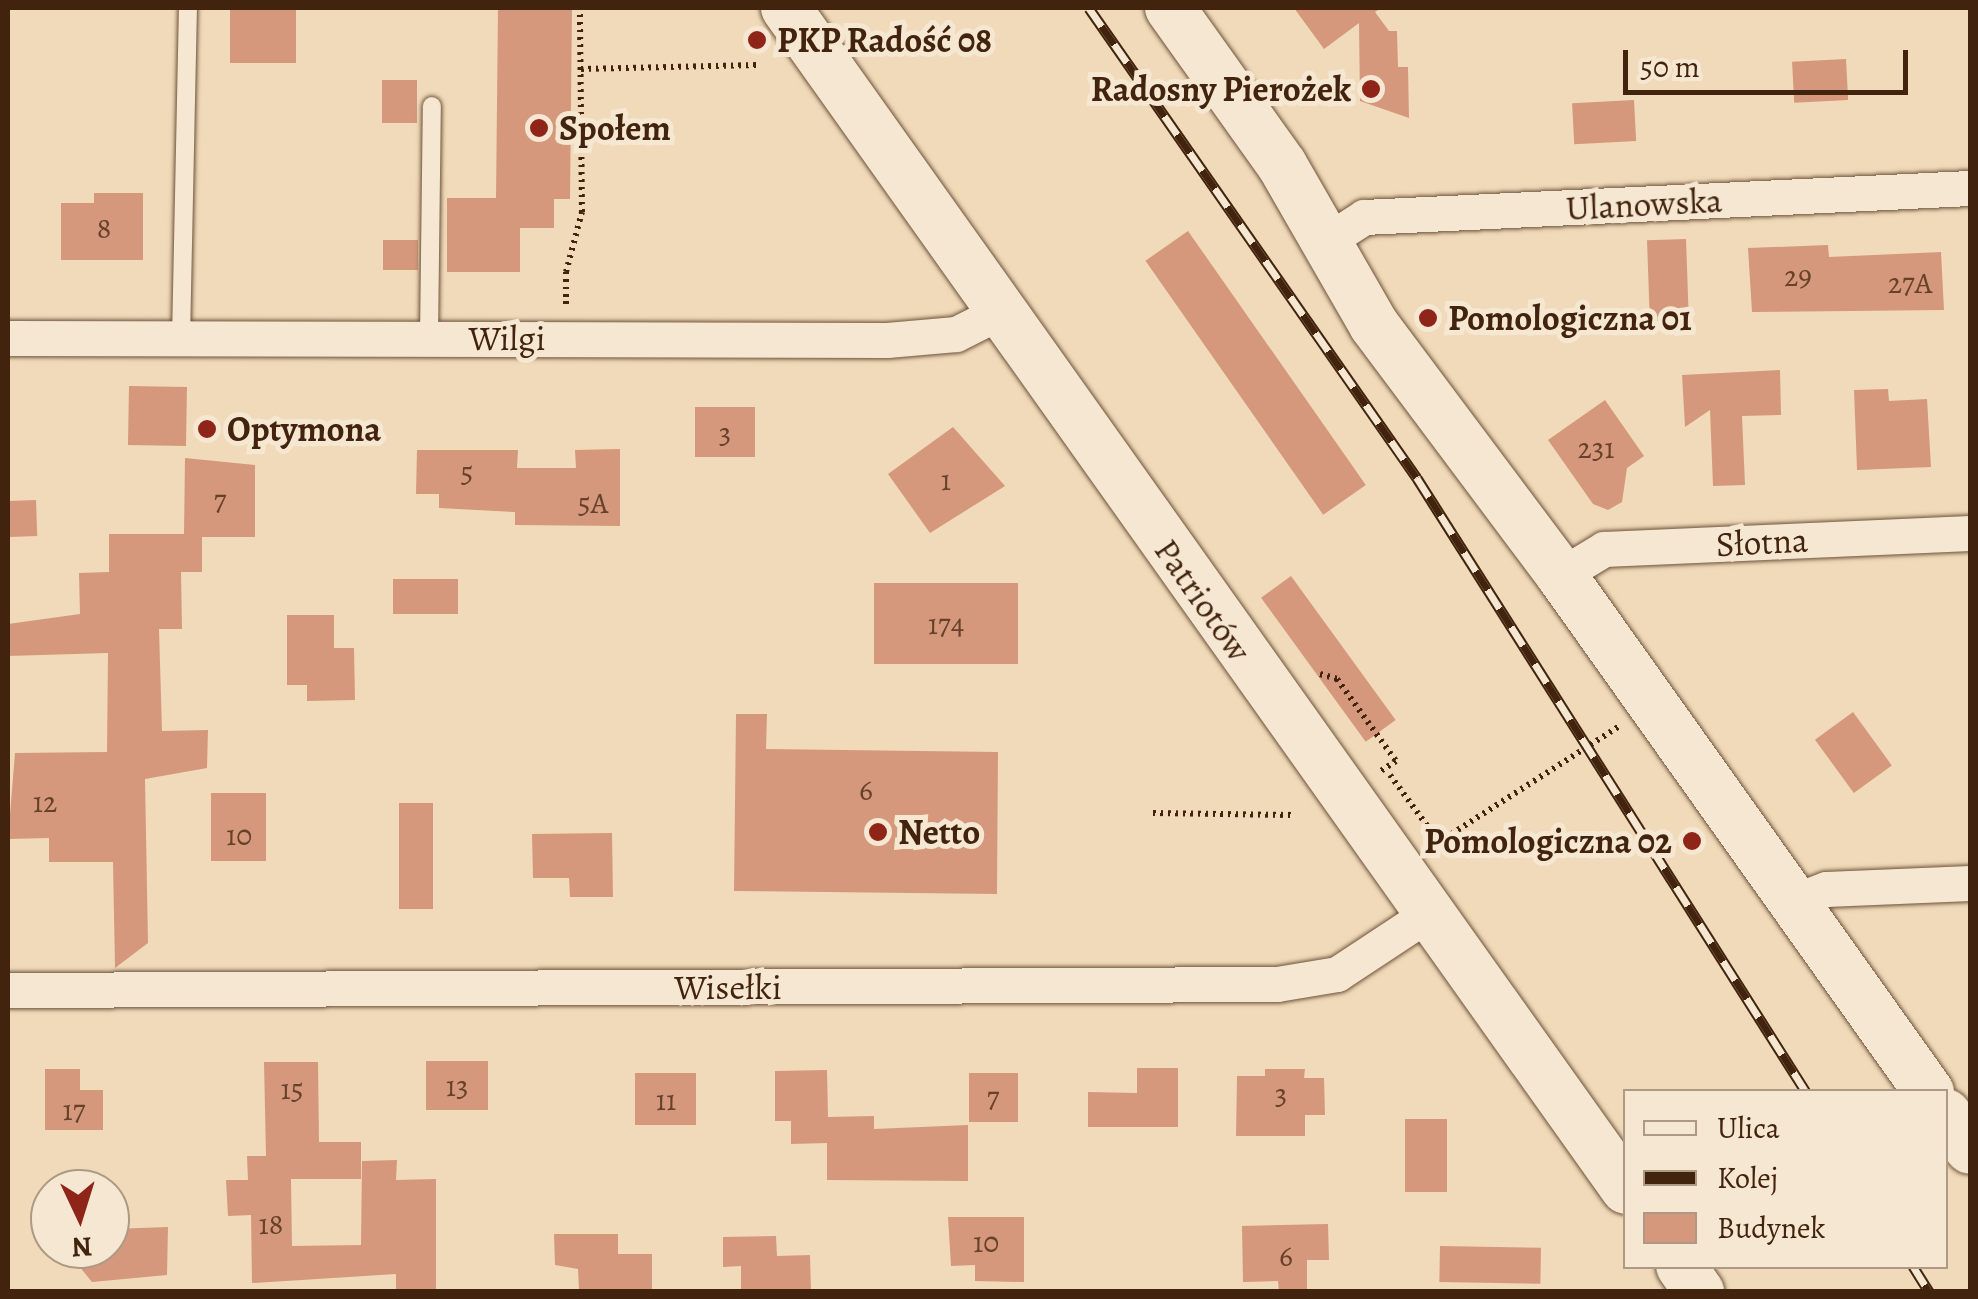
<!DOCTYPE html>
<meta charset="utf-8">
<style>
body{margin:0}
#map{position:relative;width:1978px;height:1299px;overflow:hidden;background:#f0dab9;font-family:Alegreya,serif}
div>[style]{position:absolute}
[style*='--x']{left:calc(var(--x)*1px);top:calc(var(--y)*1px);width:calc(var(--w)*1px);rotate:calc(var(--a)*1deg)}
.building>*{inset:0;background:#d5987c;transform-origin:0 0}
.path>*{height:6px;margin-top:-3px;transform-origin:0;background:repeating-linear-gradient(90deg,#42240e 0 2.5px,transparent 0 7.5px)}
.roads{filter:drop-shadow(0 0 2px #6e5239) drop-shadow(0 0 2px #6e5239)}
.lane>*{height:18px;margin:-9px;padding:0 9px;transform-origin:9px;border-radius:9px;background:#f5e7d2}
.street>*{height:35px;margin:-17.5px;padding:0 17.5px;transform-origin:17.5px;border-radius:17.5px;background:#f5e7d2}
.secondary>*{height:50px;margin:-25px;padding:0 25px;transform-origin:25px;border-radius:25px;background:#f5e7d2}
.rail>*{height:11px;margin-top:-5.5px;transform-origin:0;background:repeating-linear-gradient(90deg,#f5e7d2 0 22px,#42240e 0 44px);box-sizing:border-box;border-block:2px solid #42240e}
.dots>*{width:28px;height:28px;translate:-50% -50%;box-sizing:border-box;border:5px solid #f5e7d2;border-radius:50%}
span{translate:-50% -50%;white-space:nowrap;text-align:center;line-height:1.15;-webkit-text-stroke:10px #f5e7d2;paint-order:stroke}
.number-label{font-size:30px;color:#67412a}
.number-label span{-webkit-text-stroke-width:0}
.poi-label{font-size:35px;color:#42240e;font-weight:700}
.left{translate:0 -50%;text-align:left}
.right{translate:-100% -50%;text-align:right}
.street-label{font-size:35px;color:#42240e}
.frame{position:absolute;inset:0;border:10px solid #42240e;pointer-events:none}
.legend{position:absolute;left:1623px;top:1089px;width:325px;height:180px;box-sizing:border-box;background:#f5e7d2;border:2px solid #ad9984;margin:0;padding:12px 18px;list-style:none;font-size:30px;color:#42240e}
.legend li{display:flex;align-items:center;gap:20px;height:50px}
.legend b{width:50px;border:2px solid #ad9984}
.north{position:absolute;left:30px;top:1169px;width:100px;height:100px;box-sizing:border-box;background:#f5e7d2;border:2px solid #ad9984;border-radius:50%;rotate:176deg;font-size:28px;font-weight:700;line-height:40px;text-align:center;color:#42240e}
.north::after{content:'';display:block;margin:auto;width:35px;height:45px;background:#8f2418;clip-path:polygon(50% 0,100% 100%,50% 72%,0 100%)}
.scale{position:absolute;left:1623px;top:50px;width:285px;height:45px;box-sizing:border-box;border:5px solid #42240e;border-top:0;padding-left:12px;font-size:30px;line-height:35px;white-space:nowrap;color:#42240e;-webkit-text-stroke:8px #f5e7d2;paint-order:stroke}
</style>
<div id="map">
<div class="building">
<i style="left:230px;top:8px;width:66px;height:55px"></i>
<i style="clip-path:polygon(498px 8px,572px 8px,570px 199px,554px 199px,554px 228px,520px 228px,520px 272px,447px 272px,447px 198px,496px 198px)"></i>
<i style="clip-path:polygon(1294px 8px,1381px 8px,1375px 12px,1389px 31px,1397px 31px,1398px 67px,1408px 67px,1409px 118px,1360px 101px,1359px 23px,1324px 49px)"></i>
<i style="left:1846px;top:59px;width:41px;height:54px;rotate:87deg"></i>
<i style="left:382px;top:80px;width:35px;height:43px"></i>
<i style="left:1634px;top:100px;width:41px;height:62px;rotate:87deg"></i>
<i style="clip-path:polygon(94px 193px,143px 193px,143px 260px,61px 260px,61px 203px,94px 203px)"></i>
<i style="left:1188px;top:231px;width:310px;height:52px;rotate:55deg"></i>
<i style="left:1686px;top:239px;width:89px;height:39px;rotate:88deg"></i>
<i style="left:383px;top:240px;width:35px;height:30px"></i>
<i style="clip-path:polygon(1828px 245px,1829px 257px,1941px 252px,1944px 310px,1752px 312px,1748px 248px)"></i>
<i style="clip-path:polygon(1780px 370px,1781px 415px,1742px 416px,1745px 485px,1713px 486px,1710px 410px,1685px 427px,1682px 375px)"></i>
<i style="left:129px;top:386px;width:58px;height:59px;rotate:1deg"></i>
<i style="clip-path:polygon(1888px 389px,1889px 401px,1927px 399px,1931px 467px,1857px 470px,1854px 390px)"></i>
<i style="clip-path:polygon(1605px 400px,1644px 456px,1627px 468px,1622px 502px,1608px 510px,1593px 504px,1548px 440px)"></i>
<i style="left:755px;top:407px;width:50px;height:60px;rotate:90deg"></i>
<i style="clip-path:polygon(953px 427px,1005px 486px,930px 533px,888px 474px)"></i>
<i style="clip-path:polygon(620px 449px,620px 526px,515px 525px,515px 512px,439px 508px,439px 494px,416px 494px,417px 450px,518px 450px,517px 468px,576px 468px,575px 450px)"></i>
<i style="clip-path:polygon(185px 458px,255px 465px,255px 537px,202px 537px,202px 572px,181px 572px,182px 629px,159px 629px,162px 731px,208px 730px,207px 768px,145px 779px,148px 943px,115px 968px,113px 862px,49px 862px,49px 838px,8px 839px,15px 753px,107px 752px,108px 653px,8px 656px,8px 624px,80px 614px,79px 573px,109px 572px,109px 534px,184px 534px)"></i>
<i style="left:36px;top:500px;width:36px;height:28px;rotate:88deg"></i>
<i style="left:1291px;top:576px;width:178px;height:37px;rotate:54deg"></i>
<i style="left:393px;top:579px;width:65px;height:35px"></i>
<i style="left:874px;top:583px;width:144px;height:81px"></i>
<i style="clip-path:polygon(287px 615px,334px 615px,334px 648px,354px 648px,355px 700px,307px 701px,307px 685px,287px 685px)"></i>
<i style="left:1853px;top:712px;width:66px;height:47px;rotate:54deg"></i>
<i style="clip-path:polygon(736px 714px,767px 714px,766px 749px,998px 752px,997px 894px,734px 891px)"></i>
<i style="left:211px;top:793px;width:55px;height:68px"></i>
<i style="left:399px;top:803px;width:34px;height:106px"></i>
<i style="clip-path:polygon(612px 833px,613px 897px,570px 897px,569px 878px,533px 878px,532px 834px)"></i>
<i style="left:426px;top:1061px;width:62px;height:49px"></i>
<i style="clip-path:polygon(264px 1062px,318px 1062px,319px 1142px,361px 1142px,361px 1179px,291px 1179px,292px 1246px,361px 1245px,362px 1161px,397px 1160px,396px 1180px,436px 1179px,436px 1292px,396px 1292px,396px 1274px,252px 1283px,251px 1215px,228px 1216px,226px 1180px,248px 1180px,247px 1156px,266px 1156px)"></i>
<i style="clip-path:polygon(1137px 1068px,1178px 1068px,1178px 1127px,1088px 1127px,1088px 1092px,1137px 1093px)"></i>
<i style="clip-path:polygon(45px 1069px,80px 1069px,80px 1090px,103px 1090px,103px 1130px,45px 1130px)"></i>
<i style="clip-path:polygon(1265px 1069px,1305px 1069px,1304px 1078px,1324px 1078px,1325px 1115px,1305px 1115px,1305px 1136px,1236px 1136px,1237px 1076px,1265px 1076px)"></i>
<i style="clip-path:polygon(827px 1070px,828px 1117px,874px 1116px,874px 1129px,968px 1125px,968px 1181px,827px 1180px,827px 1143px,791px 1144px,791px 1121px,775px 1121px,775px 1071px)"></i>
<i style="left:696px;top:1073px;width:52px;height:61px;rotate:90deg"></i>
<i style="left:969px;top:1073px;width:49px;height:49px"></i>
<i style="left:1405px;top:1119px;width:42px;height:73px"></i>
<i style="clip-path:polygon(948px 1217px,1024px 1217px,1024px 1282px,975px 1281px,975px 1265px,951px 1266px)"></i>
<i style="clip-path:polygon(1328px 1224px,1329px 1260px,1307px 1260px,1307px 1292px,1279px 1292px,1278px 1281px,1243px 1282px,1242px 1226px)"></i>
<i style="clip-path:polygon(168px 1227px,167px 1275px,92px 1282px,65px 1249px,110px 1249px,110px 1229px)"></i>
<i style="clip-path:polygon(554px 1234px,618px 1234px,618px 1254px,652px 1254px,652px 1292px,579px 1290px,578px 1269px,555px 1265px)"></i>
<i style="clip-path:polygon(776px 1236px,777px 1256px,810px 1255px,811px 1292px,741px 1290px,741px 1266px,723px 1267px,723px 1237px)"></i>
<i style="left:1440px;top:1246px;width:101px;height:36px;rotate:1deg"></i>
</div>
<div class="path">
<i style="--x:581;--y:69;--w:176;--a:-1.3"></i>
<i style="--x:566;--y:304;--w:32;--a:-90"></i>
<i style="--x:566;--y:272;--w:62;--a:-75.1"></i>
<i style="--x:582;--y:212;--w:204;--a:-90.6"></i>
<i style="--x:1320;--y:674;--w:18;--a:16"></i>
<i style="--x:1337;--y:679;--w:101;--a:54.3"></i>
<i style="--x:1396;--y:761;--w:20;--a:147"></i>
<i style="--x:1390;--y:775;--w:83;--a:53.8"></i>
<i style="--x:1439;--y:842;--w:215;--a:-32.7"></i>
<i style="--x:1153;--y:813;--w:142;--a:0.8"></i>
</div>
<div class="roads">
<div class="lane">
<i style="--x:429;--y:338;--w:232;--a:-89.3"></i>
<i style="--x:181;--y:339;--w:331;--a:-88.8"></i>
</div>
<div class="street">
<i style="--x:1325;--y:242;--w:46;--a:-32.7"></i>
<i style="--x:1364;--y:217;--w:607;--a:-2.74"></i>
<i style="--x:8;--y:338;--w:879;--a:0.13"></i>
<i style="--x:887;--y:340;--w:69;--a:-5"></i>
<i style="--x:956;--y:334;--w:49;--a:-26.6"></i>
<i style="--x:1561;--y:575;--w:50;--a:-31.2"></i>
<i style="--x:1604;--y:549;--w:366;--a:-2.5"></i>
<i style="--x:1792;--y:902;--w:36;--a:-21"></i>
<i style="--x:1826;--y:889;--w:144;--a:-2.4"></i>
<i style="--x:8;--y:990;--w:1269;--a:-0.27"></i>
<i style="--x:1277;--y:984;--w:61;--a:-9.5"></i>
<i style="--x:1337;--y:974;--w:109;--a:-33.4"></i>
</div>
<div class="secondary">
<i style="--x:786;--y:8;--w:1449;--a:54.58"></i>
<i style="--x:1170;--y:8;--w:193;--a:54.5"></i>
<i style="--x:1282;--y:165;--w:185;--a:60.1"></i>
<i style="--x:1374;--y:325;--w:312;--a:53.2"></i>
<i style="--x:1561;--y:575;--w:635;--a:54.56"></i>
<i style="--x:1946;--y:1114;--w:42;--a:55.6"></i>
<i style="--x:1681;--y:1266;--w:32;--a:55"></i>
</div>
</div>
<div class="rail">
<i style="--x:1089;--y:8;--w:573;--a:55.09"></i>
<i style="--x:1417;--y:478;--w:727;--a:57.64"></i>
<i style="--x:1913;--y:1266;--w:31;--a:58"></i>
</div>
<div class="dots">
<i style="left:757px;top:40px;background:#8f2418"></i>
<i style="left:1371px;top:89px;background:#8f2418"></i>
<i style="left:539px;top:128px;background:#8f2418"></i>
<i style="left:1428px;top:318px;background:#8f2418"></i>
<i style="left:207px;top:429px;background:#8f2418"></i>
<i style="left:878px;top:832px;background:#8f2418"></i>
<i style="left:1692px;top:841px;background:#8f2418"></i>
</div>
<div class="number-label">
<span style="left:104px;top:228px">8</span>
<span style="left:1798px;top:276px">29</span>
<span style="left:1910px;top:283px">27A</span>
<span style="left:725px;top:433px">3</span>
<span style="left:1596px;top:448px">231</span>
<span style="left:467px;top:472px">5</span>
<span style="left:946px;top:480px">1</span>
<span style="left:220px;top:500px">7</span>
<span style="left:593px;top:503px">5A</span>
<span style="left:946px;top:624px">174</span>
<span style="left:866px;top:790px">6</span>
<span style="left:45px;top:802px">12</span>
<span style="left:239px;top:835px">10</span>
<span style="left:457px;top:1086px">13</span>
<span style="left:292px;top:1089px">15</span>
<span style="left:1281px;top:1094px">3</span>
<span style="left:993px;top:1097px">7</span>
<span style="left:666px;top:1100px">11</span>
<span style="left:74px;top:1110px">17</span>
<span style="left:271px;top:1224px">18</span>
<span style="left:986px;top:1242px">10</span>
<span style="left:1286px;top:1256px">6</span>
</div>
<div class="poi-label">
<span class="left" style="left:777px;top:40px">PKP Radość 08</span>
<span class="right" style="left:1351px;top:89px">Radosny Pierożek</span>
<span class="left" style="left:559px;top:128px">Społem</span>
<span class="left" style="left:1448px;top:318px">Pomologiczna 01</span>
<span class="left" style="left:227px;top:429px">Optymona</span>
<span class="left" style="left:898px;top:832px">Netto</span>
<span class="right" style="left:1672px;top:841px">Pomologiczna 02</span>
</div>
<div class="street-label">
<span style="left:1644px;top:204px;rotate:-3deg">Ulanowska</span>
<span style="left:507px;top:338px">Wilgi</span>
<span style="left:1762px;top:542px;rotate:-3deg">Słotna</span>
<span style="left:1203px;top:600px;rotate:55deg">Patriotów</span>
<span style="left:728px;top:987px">Wisełki</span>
</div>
<div class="frame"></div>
<ul class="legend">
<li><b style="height:12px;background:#f5e7d2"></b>Ulica</li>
<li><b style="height:12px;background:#42240e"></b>Kolej</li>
<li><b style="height:28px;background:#d5987c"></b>Budynek</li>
</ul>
<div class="north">N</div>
<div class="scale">50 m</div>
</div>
